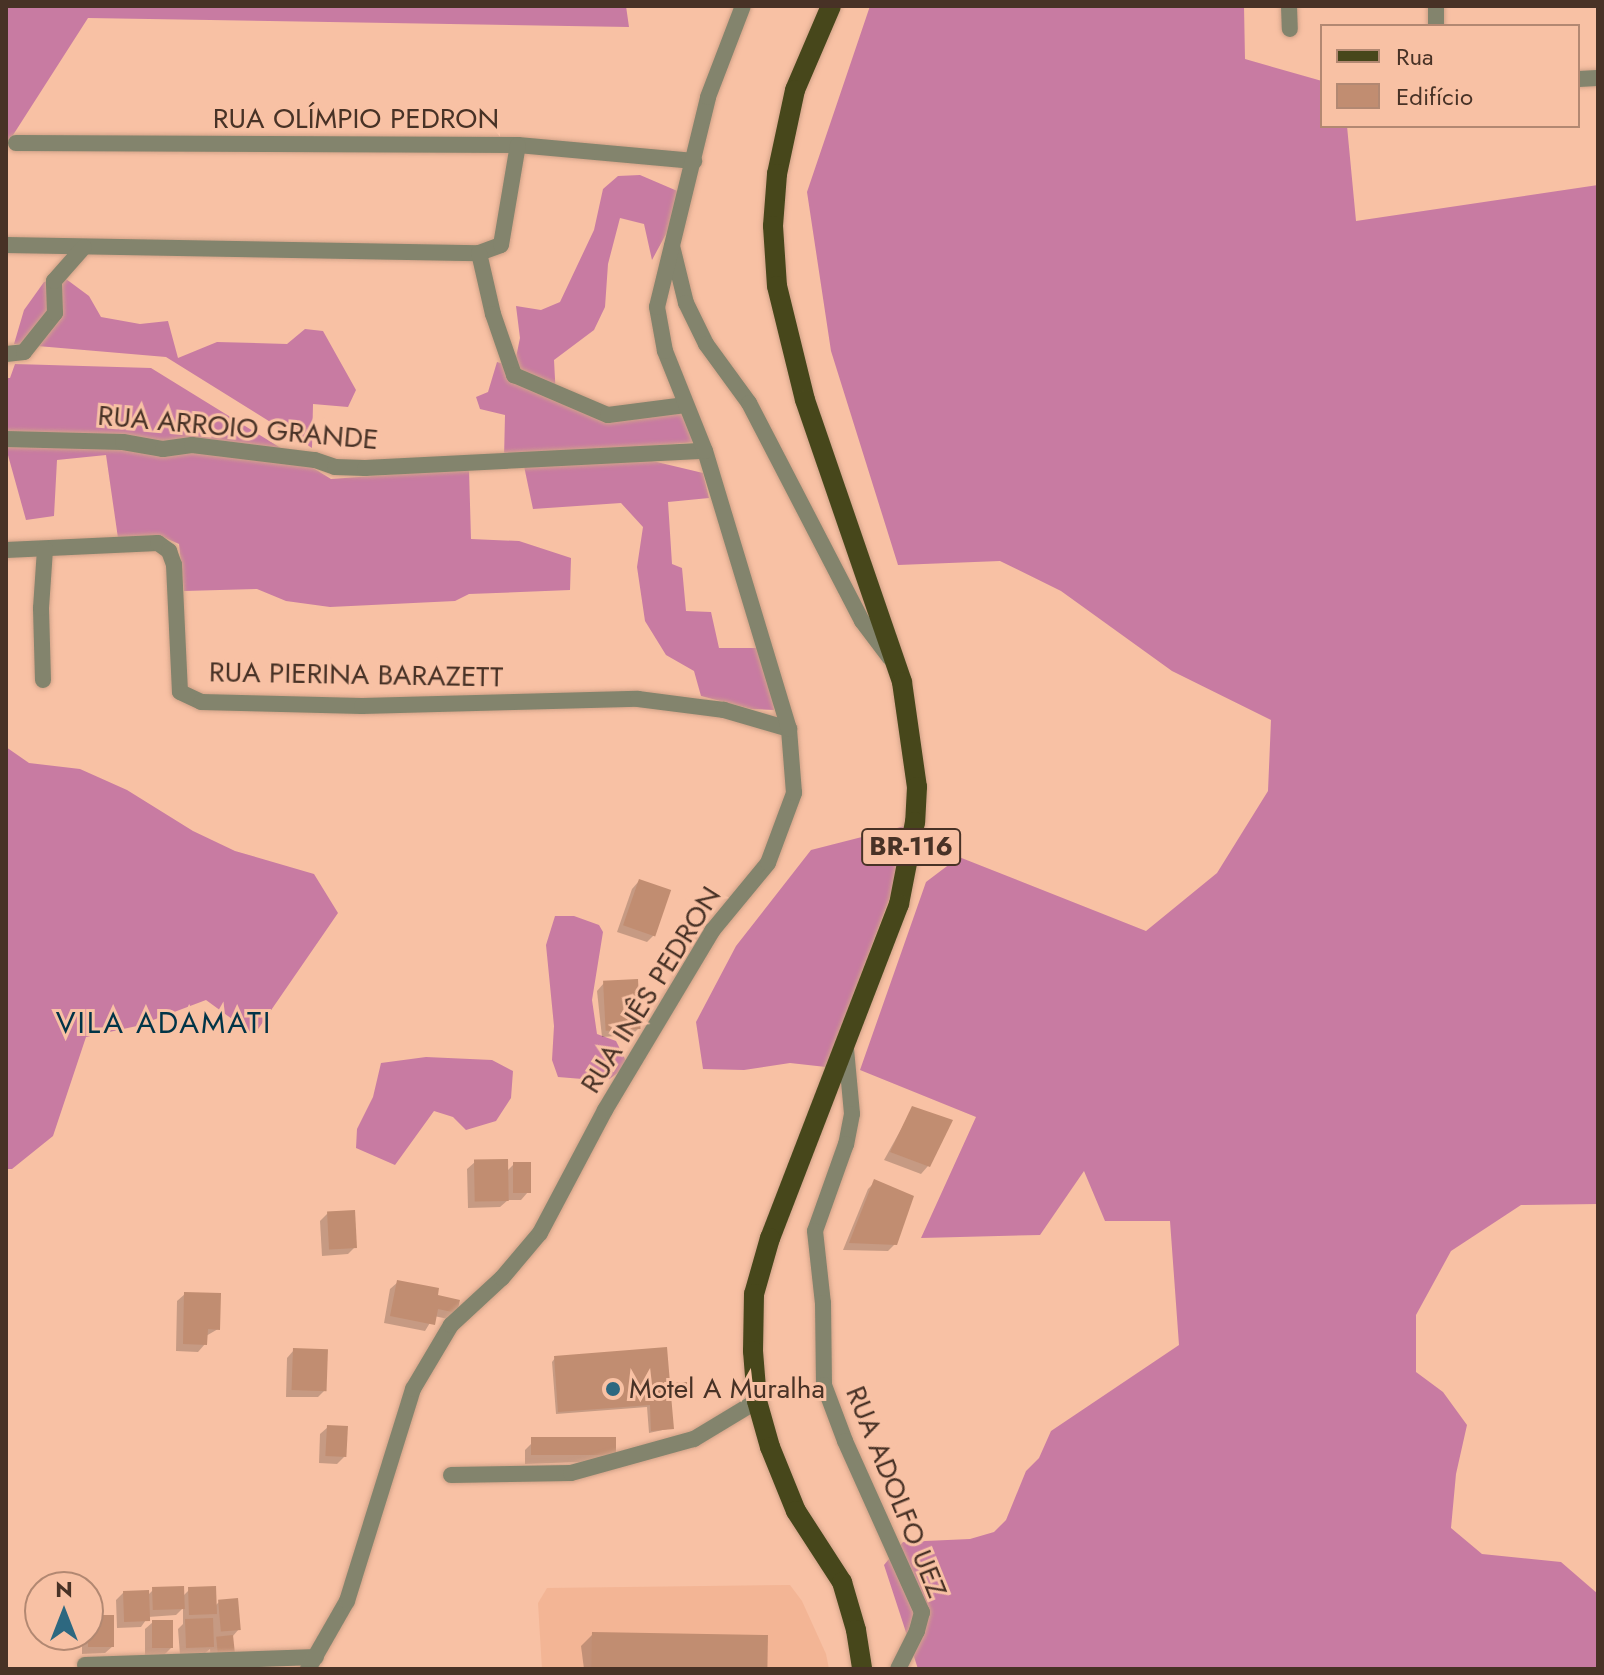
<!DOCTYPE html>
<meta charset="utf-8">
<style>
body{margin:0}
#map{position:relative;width:1604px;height:1675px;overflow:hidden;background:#f8c1a4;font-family:Jost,sans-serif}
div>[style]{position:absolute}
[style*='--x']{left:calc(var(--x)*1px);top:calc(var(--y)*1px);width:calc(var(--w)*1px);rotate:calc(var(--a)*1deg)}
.built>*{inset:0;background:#f3b595}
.forest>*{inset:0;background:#c87ba2}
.shadow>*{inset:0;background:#0003}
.building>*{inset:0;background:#c18d71;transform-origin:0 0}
.roads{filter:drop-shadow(0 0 2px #d1a288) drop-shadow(0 0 2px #d1a288)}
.minor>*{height:16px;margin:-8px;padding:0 8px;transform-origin:8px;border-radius:8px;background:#83846d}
.primary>*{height:20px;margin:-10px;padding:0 10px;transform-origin:10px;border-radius:10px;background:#47471b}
.dots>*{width:22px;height:22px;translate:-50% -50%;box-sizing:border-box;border:4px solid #f8c1a4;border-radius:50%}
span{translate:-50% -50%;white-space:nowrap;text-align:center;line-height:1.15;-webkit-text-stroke:6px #f8c1a4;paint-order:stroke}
.shield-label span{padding:2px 6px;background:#f8c1a4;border:2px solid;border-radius:6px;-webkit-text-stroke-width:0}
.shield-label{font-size:26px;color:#483226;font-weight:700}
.street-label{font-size:28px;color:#483226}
.poi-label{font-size:28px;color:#483226}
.left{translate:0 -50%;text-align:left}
.neighbourhood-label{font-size:30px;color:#003447;letter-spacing:2px}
.frame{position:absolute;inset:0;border:8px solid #483226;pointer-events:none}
.legend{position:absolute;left:1320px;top:24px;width:260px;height:104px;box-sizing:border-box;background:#f8c1a4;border:2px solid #b28872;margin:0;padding:10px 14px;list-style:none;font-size:24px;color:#483226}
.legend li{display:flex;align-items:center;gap:16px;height:40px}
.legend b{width:40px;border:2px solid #b28872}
.north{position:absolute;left:24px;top:1571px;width:80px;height:80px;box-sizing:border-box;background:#f8c1a4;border:2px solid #b28872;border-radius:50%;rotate:0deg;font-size:22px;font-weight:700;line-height:32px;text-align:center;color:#483226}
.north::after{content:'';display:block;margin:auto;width:28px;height:36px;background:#2d6880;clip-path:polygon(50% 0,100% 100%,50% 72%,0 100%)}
</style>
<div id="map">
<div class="built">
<i style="clip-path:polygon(790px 1585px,802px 1601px,826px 1654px,829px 1669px,542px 1669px,538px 1603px,547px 1588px)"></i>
</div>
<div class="forest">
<i style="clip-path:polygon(6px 6px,626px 6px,629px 27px,88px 18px,6px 146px)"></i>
<i style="clip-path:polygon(870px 6px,1244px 6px,1245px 59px,1322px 81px,1322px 126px,1347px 126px,1356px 221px,1598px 185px,1598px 1204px,1521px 1205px,1451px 1251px,1416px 1315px,1416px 1372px,1443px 1392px,1467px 1425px,1456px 1474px,1451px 1528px,1482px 1554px,1561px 1562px,1598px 1594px,1598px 1669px,918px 1669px,884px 1565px,903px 1542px,970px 1539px,994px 1532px,1006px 1520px,1026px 1471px,1039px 1458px,1051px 1431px,1179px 1345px,1170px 1221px,1105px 1221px,1084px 1171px,1040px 1235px,921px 1238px,976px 1117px,860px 1070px,926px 882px,959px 857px,1146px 931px,1217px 873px,1268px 791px,1271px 720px,1172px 671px,1061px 591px,1000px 561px,898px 565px,831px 351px,807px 192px)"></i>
<i style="clip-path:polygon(640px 175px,682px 193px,672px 223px,652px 260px,644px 224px,620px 218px,608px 264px,605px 307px,594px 330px,554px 360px,556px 398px,627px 421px,662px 407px,684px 414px,697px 442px,504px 458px,505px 415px,480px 409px,476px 397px,488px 392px,497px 362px,514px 367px,520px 338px,516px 306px,541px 310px,560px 302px,594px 230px,603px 189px,618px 176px)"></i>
<i style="clip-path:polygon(66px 279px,89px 296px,101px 317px,140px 324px,168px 321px,178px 358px,217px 342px,287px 344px,305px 329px,323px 331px,356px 390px,348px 407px,313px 404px,312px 448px,166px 357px,14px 344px,24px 310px,44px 282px)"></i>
<i style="clip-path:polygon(15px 364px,151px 368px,331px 479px,469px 469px,471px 539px,519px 541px,571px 558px,570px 590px,469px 594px,455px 601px,330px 607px,286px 601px,257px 589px,184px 591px,179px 544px,163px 537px,118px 538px,106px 455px,57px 460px,54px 516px,26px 520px,6px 448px,6px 378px,10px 378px)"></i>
<i style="clip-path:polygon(640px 458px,703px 473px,709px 498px,668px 502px,672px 564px,682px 568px,686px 611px,711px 612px,719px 648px,757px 648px,773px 696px,774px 710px,751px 709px,701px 696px,694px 671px,666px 655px,645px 621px,637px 567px,643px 527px,621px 503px,533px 509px,524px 466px)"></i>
<i style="clip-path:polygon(6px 747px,29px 763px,80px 769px,127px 790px,193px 831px,235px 851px,314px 874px,338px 913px,254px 1035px,206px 1000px,137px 1026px,86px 1037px,53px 1136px,12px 1169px,6px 1169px)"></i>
<i style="clip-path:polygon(905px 826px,892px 892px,826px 1067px,790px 1063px,744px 1070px,703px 1069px,696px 1022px,736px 946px,811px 850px)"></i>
<i style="clip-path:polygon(555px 916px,574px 916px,599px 925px,603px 932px,592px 1000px,597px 1034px,616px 1041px,628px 1065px,607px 1081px,558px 1077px,552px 1060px,554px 1026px,546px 945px)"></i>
<i style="clip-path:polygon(426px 1057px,492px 1060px,513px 1071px,511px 1098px,496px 1121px,466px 1130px,453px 1117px,434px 1111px,395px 1165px,356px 1148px,357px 1129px,373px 1097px,381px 1063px)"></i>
</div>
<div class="shadow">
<i style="clip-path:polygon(639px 881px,654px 935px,647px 942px,617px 932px,632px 889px)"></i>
<i style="clip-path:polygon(604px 983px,639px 1028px,632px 1035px,602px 1037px,597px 991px)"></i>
<i style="clip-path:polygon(913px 1108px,928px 1166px,921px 1174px,884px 1160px)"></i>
<i style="clip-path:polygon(475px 1162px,507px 1171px,514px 1164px,528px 1192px,521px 1200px,508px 1200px,500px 1207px,468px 1208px,467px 1169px)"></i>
<i style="clip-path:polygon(875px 1182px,895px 1244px,888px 1251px,843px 1250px,868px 1189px)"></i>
<i style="clip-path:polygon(328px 1213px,355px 1247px,348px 1254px,322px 1256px,320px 1221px)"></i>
<i style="clip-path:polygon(398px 1282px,435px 1297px,456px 1312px,448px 1319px,434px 1316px,425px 1331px,384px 1323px,390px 1289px)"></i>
<i style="clip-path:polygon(185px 1294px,218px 1329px,206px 1336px,205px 1344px,198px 1352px,176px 1351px,177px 1301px)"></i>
<i style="clip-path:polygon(294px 1350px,325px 1390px,318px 1397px,286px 1397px,287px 1358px)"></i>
<i style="clip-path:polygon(555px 1358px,668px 1385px,686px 1393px,669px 1397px,672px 1428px,649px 1433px,647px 1407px,556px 1414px,552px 1362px)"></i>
<i style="clip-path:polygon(328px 1427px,344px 1457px,337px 1464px,319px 1463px,320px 1434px)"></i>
<i style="clip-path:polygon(614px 1439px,607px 1461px,525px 1464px,525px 1450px,532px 1443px)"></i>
<i style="clip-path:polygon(153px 1590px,183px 1596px,189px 1590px,215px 1606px,219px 1602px,239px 1629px,211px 1661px,210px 1649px,205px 1653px,180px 1655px,178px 1629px,183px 1624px,183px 1608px,176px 1615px,148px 1617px,141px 1627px,117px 1628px,116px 1600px,123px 1593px,147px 1596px)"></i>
<i style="clip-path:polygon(89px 1617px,113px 1646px,105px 1653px,82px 1654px,82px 1635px,88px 1635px)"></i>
<i style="clip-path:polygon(153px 1622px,171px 1648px,164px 1655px,145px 1655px,145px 1629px)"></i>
<i style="clip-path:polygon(593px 1634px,766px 1669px,584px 1669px,581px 1646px)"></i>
</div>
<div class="building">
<i style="left:639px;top:879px;width:34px;height:49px;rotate:19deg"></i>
<i style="left:638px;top:979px;width:50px;height:35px;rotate:87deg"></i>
<i style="clip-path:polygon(912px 1106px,953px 1120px,930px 1167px,890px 1152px)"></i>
<i style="left:508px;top:1159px;width:42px;height:34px;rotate:89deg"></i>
<i style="left:513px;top:1162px;width:18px;height:31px"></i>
<i style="clip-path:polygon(874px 1179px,914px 1196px,897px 1245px,849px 1243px)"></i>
<i style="left:355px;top:1210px;width:38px;height:28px;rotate:87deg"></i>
<i style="clip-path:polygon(397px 1280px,439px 1288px,438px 1295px,460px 1300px,457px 1313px,438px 1309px,435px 1325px,390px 1316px)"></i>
<i style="clip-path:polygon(184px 1292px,221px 1293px,220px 1330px,208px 1329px,207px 1345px,183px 1344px)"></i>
<i style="clip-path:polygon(667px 1347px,670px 1383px,687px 1382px,688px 1394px,671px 1395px,674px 1429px,651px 1431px,650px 1405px,558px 1412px,554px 1356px)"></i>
<i style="left:293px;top:1348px;width:35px;height:42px;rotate:2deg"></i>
<i style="left:327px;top:1425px;width:21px;height:31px;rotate:3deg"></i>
<i style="left:616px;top:1437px;width:18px;height:85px;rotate:90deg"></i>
<i style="left:184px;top:1586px;width:23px;height:32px;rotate:88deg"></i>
<i style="left:216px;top:1586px;width:28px;height:28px;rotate:88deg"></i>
<i style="left:149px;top:1590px;width:31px;height:26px;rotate:88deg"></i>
<i style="left:238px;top:1598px;width:32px;height:20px;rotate:85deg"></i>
<i style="left:88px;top:1615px;width:26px;height:32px"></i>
<i style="left:213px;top:1618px;width:29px;height:28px;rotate:88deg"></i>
<i style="left:152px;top:1620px;width:21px;height:28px"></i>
<i style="left:592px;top:1632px;width:176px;height:37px;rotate:1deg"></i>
<i style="left:233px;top:1635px;width:18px;height:17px;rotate:84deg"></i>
</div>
<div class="roads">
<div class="minor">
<i style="--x:1289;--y:6;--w:23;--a:88"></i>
<i style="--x:1436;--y:6;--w:20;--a:90"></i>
<i style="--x:1578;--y:79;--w:20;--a:-3"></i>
<i style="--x:16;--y:143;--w:502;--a:0.23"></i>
<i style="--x:518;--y:145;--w:177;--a:5.2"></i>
<i style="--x:6;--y:245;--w:473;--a:1"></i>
<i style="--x:479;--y:253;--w:23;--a:-20"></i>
<i style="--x:501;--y:245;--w:101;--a:-80.4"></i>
<i style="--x:672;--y:246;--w:59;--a:76.2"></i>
<i style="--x:686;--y:303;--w:46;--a:64"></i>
<i style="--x:706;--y:344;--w:73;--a:53.9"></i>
<i style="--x:749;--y:403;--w:246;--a:62.6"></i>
<i style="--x:862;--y:621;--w:46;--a:52.9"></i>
<i style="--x:479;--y:253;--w:63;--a:77.1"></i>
<i style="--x:493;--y:314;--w:65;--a:71"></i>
<i style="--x:514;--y:375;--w:102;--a:23.1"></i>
<i style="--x:608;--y:415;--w:78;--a:-7.4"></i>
<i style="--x:6;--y:354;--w:18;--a:-6"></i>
<i style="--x:24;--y:352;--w:50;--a:-51.5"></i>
<i style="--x:55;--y:313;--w:32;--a:-92"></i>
<i style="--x:54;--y:281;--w:45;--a:-48.6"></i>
<i style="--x:6;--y:439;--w:117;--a:1.5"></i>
<i style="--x:123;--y:442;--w:41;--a:9.9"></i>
<i style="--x:163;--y:449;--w:29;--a:-8"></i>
<i style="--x:192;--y:445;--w:124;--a:7"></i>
<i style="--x:315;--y:460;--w:21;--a:19"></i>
<i style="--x:335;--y:467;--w:30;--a:2"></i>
<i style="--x:365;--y:468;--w:340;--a:-2.9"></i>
<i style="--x:6;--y:550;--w:152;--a:-2.6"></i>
<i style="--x:158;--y:543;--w:14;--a:36"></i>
<i style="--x:169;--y:551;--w:15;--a:70"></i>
<i style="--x:174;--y:565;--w:127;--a:87.3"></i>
<i style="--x:180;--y:692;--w:23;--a:25"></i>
<i style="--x:201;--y:702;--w:161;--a:1.4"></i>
<i style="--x:362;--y:706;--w:276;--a:-1.5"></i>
<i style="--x:638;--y:699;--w:87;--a:7.3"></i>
<i style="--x:724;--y:710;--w:68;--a:16.3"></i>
<i style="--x:43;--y:680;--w:72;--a:-91.6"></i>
<i style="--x:41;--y:608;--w:59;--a:-86.1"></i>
<i style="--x:846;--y:1049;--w:65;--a:84.7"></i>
<i style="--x:852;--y:1114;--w:31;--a:101"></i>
<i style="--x:846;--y:1144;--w:92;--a:109.6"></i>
<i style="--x:815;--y:1231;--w:72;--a:83.7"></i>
<i style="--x:823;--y:1303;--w:82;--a:89.3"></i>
<i style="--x:824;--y:1385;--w:60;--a:69.4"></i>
<i style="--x:845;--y:1441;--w:188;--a:65.8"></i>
<i style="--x:922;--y:1612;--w:20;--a:105"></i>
<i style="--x:917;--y:1631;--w:42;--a:116.6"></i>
<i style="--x:451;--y:1475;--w:120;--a:-1"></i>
<i style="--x:571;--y:1473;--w:128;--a:-15.5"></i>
<i style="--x:694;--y:1439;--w:74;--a:-31.1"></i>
<i style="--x:85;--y:1665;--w:231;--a:-2"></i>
<i style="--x:308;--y:1669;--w:78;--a:-60.2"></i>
<i style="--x:347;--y:1601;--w:222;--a:-72.7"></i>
<i style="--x:413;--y:1389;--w:74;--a:-59.3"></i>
<i style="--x:451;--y:1325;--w:69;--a:-42.7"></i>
<i style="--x:502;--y:1278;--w:59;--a:-49.8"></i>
<i style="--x:540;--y:1233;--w:139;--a:-62.1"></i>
<i style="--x:605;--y:1110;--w:209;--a:-59.1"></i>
<i style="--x:712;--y:931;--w:88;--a:-50.5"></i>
<i style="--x:768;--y:863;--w:75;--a:-69.6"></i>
<i style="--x:794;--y:793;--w:64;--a:-94.5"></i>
<i style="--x:789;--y:729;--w:290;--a:-106.8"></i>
<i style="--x:705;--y:451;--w:108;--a:-111.8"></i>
<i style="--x:665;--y:351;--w:45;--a:-100.3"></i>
<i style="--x:657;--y:307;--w:216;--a:-76.3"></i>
<i style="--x:708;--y:97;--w:97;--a:-69"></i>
</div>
<div class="primary">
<i style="--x:831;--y:6;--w:91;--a:113.2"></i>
<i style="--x:795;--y:90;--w:86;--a:102.1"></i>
<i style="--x:777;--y:174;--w:52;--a:94.4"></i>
<i style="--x:773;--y:226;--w:60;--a:86.2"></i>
<i style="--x:777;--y:286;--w:117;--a:76.2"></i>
<i style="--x:805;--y:400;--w:298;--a:71"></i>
<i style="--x:902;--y:682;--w:106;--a:81.9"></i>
<i style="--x:917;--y:787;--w:35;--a:93"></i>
<i style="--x:915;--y:822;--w:84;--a:101"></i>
<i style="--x:899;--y:904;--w:358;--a:111.1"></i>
<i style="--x:770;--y:1238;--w:58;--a:105.9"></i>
<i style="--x:754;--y:1294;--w:57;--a:91"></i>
<i style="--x:753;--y:1351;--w:50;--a:85.4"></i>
<i style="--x:757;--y:1401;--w:48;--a:74.2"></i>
<i style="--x:770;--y:1447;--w:69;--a:67.9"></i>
<i style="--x:796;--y:1511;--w:85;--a:57.1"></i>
<i style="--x:842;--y:1582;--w:50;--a:73.7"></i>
<i style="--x:856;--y:1630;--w:39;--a:81"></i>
</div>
</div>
<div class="dots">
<i style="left:613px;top:1389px;background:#2d6880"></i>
</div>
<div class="shield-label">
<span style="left:911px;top:847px">BR-116</span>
</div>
<div class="street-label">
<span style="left:356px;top:119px">RUA OLÍMPIO PEDRON</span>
<span style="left:238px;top:428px;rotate:5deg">RUA ARROIO GRANDE</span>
<span style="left:356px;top:675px;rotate:1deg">RUA PIERINA BARAZETT</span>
<span style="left:651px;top:990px;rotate:-58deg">RUA INÊS PEDRON</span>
<span style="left:896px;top:1492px;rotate:68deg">RUA ADOLFO UEZ</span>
</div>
<div class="poi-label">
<span class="left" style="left:629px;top:1389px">Motel A Muralha</span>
</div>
<div class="neighbourhood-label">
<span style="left:164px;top:1023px">VILA ADAMATI</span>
</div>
<div class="frame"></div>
<ul class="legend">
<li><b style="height:10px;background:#47471b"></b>Rua</li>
<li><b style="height:22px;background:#c18d71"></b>Edifício</li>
</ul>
<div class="north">N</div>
</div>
